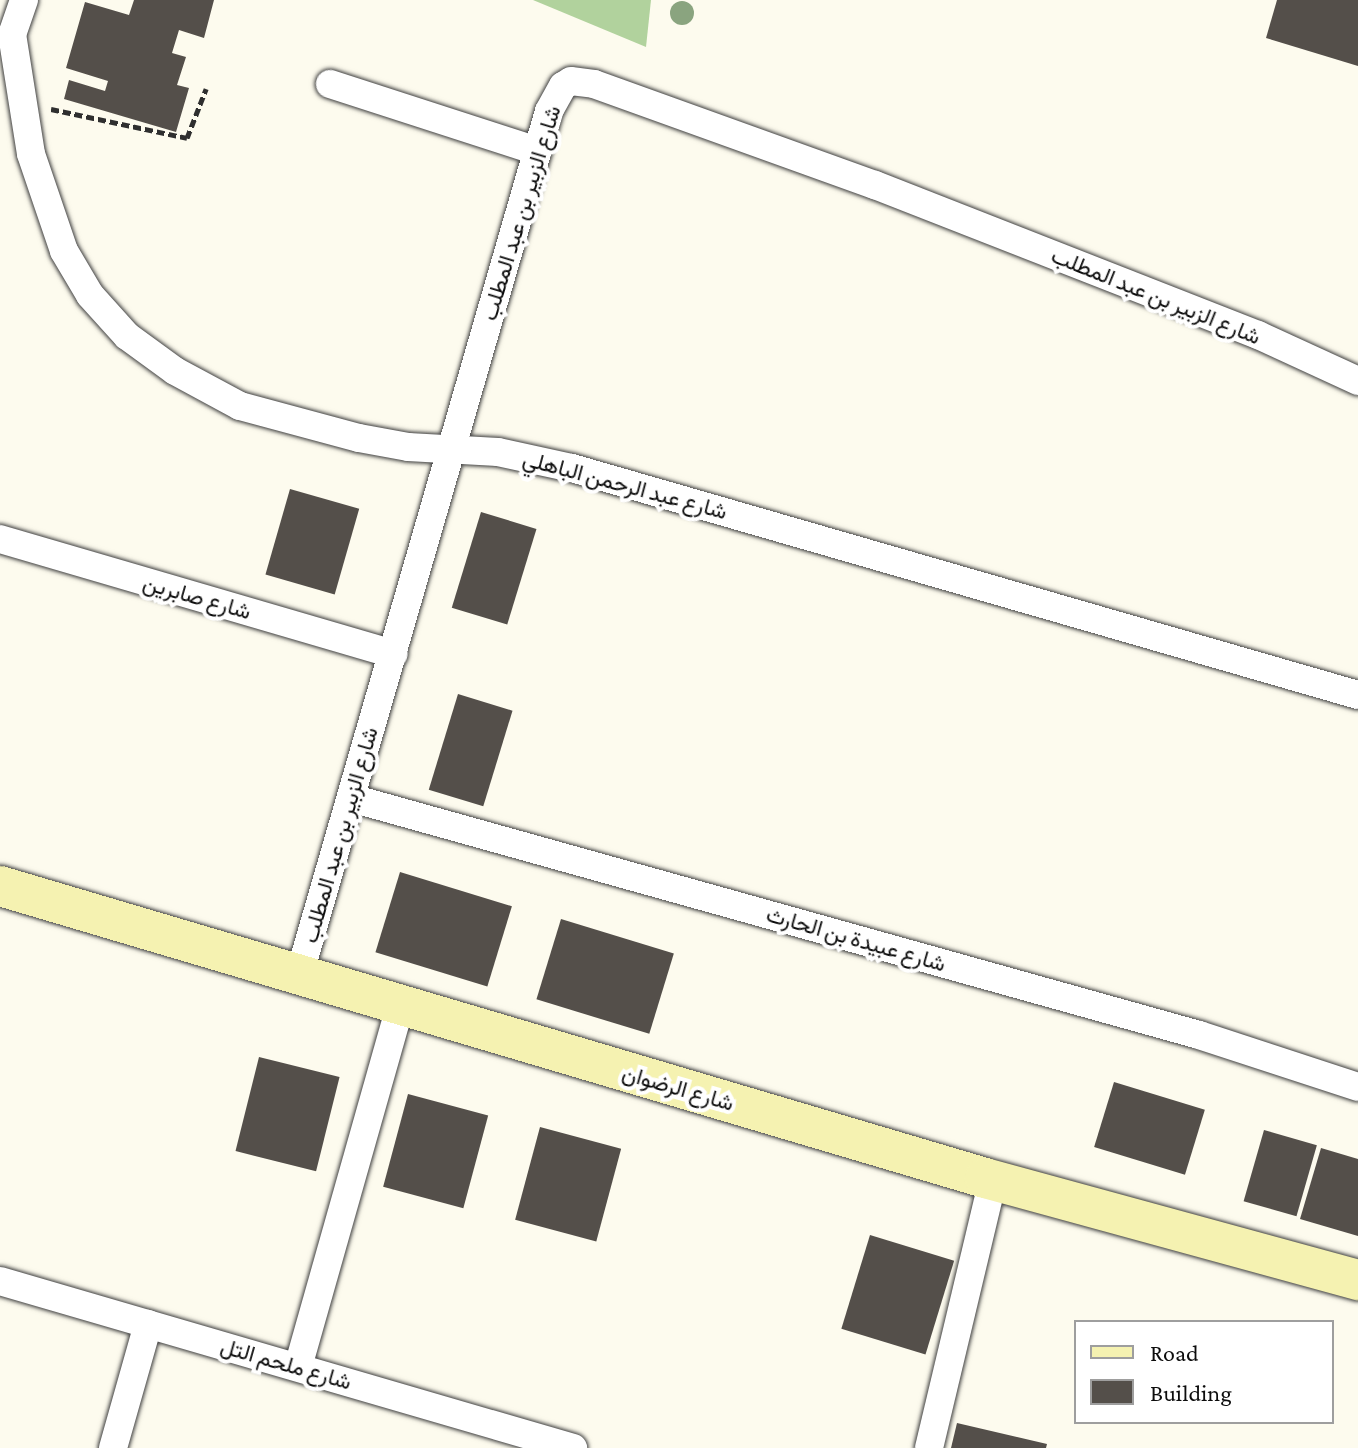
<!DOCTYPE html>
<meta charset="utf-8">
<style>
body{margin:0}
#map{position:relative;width:1358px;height:1448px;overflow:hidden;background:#fdfbee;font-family:"Crimson Pro",Vazirmatn,serif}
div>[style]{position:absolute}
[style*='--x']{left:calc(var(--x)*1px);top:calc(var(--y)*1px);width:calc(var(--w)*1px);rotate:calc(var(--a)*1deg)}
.forest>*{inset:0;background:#b1d29d}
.building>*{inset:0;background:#544f4a;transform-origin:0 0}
.path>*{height:5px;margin-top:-2.5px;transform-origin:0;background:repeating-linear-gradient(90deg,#2f2f2f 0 8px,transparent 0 12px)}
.roads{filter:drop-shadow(0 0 2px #404040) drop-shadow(0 0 2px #404040)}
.minor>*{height:28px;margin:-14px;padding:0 14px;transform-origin:14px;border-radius:14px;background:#fff}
.secondary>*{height:40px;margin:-20px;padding:0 20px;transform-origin:20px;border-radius:20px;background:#f5f2b1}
.trees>*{width:24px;height:24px;margin:-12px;border-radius:50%;background:#8aa47f}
span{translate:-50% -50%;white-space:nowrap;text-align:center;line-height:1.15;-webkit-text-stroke:8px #fff;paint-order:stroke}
.street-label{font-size:22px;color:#0d0d0d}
.legend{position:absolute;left:1074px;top:1320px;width:260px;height:104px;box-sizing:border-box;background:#fff;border:2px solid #9e9e9e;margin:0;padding:10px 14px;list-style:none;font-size:24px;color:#0d0d0d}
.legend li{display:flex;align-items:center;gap:16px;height:40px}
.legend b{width:40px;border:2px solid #9e9e9e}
</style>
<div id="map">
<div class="forest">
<i style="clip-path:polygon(533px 0,651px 0,646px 47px)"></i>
</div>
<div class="building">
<i style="clip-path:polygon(134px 0,214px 0,204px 38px,179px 30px,172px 53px,186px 57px,177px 85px,189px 88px,176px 132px,64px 99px,69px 80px,105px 91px,108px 81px,66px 68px,85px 2px,129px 15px)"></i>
<i style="clip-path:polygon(1277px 0,1358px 0,1358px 66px,1266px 38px)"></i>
<i style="left:290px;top:489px;width:72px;height:89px;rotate:16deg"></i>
<i style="left:481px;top:512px;width:58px;height:100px;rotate:17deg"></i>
<i style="left:458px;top:694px;width:57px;height:100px;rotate:17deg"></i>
<i style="left:400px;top:872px;width:117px;height:84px;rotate:17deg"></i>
<i style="left:561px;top:919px;width:118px;height:84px;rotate:17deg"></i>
<i style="left:259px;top:1057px;width:83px;height:97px;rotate:14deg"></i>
<i style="left:1114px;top:1082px;width:95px;height:68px;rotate:17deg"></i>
<i style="left:408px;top:1094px;width:83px;height:96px;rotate:15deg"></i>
<i style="left:540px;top:1127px;width:84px;height:96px;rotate:15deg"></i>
<i style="left:1264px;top:1130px;width:55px;height:74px;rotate:16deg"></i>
<i style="clip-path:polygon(1321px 1148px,1358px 1159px,1358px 1236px,1300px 1219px)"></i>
<i style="left:870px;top:1235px;width:88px;height:98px;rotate:17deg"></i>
<i style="clip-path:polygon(957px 1423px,1047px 1444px,1046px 1448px,951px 1448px)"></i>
</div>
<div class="path">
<i style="--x:51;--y:109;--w:139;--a:12"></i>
<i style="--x:187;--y:138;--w:53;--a:-68.8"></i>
</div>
<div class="roads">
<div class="minor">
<i style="--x:24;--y:0;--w:36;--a:109"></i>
<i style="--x:12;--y:34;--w:121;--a:81"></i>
<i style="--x:31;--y:154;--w:102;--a:71.2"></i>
<i style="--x:64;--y:251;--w:51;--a:59.4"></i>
<i style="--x:90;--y:295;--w:55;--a:47.9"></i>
<i style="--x:127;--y:336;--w:59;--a:36.1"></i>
<i style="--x:175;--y:371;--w:74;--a:28.3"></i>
<i style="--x:240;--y:406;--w:123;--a:15.1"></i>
<i style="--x:359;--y:438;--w:50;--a:10.4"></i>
<i style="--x:408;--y:447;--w:90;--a:3.2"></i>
<i style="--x:498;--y:452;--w:76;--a:12.2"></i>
<i style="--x:572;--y:468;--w:818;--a:16.11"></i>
<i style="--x:330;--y:84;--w:218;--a:17.9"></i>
<i style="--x:0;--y:539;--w:410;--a:16.3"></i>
<i style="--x:351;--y:798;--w:880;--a:15.61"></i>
<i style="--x:1199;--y:1035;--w:167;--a:18.1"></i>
<i style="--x:299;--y:976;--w:900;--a:-73.88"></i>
<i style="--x:549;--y:111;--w:29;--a:-61"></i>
<i style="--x:563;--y:86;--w:9;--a:-32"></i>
<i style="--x:571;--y:81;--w:23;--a:7"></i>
<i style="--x:594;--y:84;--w:299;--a:19.8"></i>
<i style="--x:875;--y:185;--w:411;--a:21.4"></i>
<i style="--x:1258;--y:335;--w:110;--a:24.7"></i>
<i style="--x:0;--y:1281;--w:597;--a:16.25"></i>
<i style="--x:298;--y:1367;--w:375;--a:-74.2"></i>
<i style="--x:113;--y:1448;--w:129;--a:-74.2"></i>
<i style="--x:929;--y:1448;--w:276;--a:-76.6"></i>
</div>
<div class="secondary">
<i style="--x:0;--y:886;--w:1027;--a:16.51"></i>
<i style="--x:985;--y:1178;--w:387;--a:15.3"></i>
</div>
</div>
<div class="trees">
<i style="left:682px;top:13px"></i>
</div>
<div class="street-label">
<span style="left:521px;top:213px;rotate:-73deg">شارع الزبير بن عبد المطلب</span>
<span style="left:1156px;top:296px;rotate:22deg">شارع الزبير بن عبد المطلب</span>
<span style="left:625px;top:485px;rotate:15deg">شارع عبد الرحمن الباهلي</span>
<span style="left:197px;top:597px;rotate:16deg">شارع صابرين</span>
<span style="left:340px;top:835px;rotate:-74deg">شارع الزبير بن عبد المطلب</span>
<span style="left:856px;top:939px;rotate:16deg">شارع عبيدة بن الحارث</span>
<span style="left:678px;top:1088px;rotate:16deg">شارع الرضوان</span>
<span style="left:286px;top:1364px;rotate:16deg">شارع ملحم التل</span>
</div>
<ul class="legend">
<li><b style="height:10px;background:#f5f2b1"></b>Road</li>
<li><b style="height:22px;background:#544f4a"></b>Building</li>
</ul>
</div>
